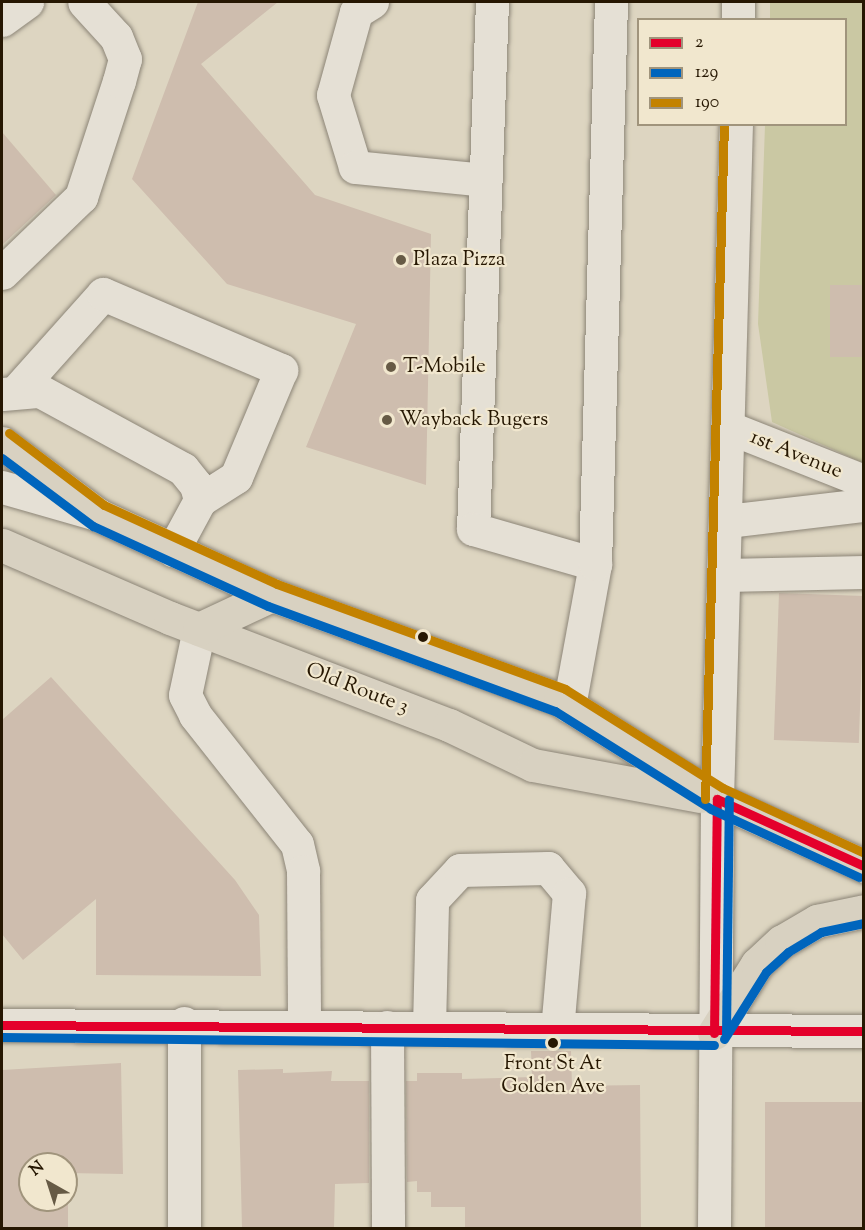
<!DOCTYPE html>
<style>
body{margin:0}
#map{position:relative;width:865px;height:1230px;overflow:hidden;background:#ddd5c1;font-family:"Sorts Mill Goudy",serif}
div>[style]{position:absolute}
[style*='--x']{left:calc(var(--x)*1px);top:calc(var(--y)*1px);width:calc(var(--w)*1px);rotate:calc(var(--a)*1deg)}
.green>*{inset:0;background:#cac8a3}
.building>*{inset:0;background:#cebdae;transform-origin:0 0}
.roads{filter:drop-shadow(0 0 2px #8c8577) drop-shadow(0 0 2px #8c8577)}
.minor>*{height:33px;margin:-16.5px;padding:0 16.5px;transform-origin:16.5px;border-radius:16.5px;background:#e5e0d5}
.major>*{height:33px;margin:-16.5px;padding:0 16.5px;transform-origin:16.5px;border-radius:16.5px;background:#d8d1c1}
.bus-1>*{height:9px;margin:-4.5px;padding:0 4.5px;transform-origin:4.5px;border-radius:4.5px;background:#e4002b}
.bus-2>*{height:9px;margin:-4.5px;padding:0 4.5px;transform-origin:4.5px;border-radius:4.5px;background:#0065bd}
.bus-3>*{height:9px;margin:-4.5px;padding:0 4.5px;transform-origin:4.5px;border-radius:4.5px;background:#c38200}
.dots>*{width:16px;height:16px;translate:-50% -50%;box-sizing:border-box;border:3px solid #f1e7ce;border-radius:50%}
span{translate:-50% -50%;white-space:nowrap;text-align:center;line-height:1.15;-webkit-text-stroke:4.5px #f1e7ce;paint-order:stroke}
.bus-label{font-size:20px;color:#261702}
.poi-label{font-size:21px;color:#261702}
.left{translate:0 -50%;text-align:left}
.street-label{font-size:21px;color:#261702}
.frame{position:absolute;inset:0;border:3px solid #261702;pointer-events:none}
.legend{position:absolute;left:637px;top:18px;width:210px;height:108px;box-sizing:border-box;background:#f1e7ce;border:2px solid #a0947c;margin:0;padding:8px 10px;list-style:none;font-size:18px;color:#261702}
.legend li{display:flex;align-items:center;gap:12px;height:30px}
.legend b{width:30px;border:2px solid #a0947c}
.north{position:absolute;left:18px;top:1152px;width:60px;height:60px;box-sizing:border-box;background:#f1e7ce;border:2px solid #a0947c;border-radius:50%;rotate:321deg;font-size:16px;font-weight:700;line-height:24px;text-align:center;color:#261702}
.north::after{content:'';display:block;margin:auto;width:21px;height:27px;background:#665a45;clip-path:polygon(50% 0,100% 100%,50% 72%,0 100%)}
</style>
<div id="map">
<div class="green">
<i style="clip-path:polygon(770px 2px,863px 2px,863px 463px,772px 422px,758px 324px,765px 125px,846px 124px,846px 20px,770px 19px)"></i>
</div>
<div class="building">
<i style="clip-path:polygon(198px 2px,278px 2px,201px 64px,315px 195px,431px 234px,426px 485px,306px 447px,356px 324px,227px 284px,132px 179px)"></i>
<i style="clip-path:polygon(2px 132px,56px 195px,2px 245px)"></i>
<i style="left:830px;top:285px;width:34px;height:72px"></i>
<i style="left:779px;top:593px;width:85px;height:147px;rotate:2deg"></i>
<i style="clip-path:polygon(51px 677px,235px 880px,259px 915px,261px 976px,96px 975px,96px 899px,23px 960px,2px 934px,2px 720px)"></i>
<i style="clip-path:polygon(531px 1051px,571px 1051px,572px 1086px,640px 1085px,641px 1228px,465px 1228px,465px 1207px,431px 1207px,431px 1192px,417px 1192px,417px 1181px,407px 1182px,406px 1081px,417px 1081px,417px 1073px,462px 1073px,462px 1079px,532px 1077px)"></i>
<i style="clip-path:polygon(evenodd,121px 1063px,123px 1174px,68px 1173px,68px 1228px,2px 1228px,2px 1070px,121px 1063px,30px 1164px,66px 1164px,66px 1200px,30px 1200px,30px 1164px)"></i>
<i style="clip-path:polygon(283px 1069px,283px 1073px,332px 1071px,331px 1081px,369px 1081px,369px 1183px,335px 1184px,334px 1228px,242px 1228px,238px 1070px)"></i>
<i style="left:864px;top:1102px;width:126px;height:99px;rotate:90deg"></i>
</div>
<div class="roads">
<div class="minor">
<i style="--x:372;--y:2;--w:19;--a:148"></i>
<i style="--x:356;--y:12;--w:86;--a:105.5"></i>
<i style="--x:333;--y:95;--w:75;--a:73"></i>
<i style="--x:355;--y:167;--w:131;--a:5.7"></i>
<i style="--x:492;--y:2;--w:527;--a:92.06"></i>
<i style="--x:473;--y:529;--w:127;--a:16"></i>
<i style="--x:2;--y:20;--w:31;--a:-36"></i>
<i style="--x:738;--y:20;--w:18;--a:-90"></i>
<i style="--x:2;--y:273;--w:110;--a:-43.9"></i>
<i style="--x:81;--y:197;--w:122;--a:-71.9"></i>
<i style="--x:119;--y:81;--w:23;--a:-75"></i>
<i style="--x:125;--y:59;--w:24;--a:-112"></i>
<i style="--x:116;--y:37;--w:47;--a:-132.4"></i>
<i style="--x:19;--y:388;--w:126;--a:-48.2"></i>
<i style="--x:103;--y:294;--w:194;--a:23.1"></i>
<i style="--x:281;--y:370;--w:116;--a:112.8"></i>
<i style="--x:236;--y:477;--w:43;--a:147.4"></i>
<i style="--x:3;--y:394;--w:37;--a:-5"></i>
<i style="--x:40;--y:391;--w:163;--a:28.6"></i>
<i style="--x:183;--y:469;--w:21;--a:51"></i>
<i style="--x:196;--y:485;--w:16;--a:75"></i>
<i style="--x:200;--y:500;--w:57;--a:118.4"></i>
<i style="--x:730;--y:428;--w:144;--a:21.6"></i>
<i style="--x:2;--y:487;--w:99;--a:15.9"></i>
<i style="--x:727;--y:521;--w:138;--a:-6.7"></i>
<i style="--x:725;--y:575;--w:139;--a:-1.2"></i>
<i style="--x:199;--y:629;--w:67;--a:102"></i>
<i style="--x:185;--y:695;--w:22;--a:63"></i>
<i style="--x:195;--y:715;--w:164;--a:51.7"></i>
<i style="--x:297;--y:844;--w:28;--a:77"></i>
<i style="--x:303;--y:871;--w:154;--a:89.6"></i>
<i style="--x:569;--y:706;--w:144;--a:-79.6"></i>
<i style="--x:595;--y:564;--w:562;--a:-88.37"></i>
<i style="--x:184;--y:1023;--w:205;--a:90"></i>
<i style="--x:2;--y:1025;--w:862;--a:0.4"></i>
<i style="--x:387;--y:1027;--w:201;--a:89.7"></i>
<i style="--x:429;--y:1027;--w:127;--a:-88.6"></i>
<i style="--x:432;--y:900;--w:41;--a:-47"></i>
<i style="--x:460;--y:870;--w:88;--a:-1.3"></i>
<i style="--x:548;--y:868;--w:33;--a:50"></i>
<i style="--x:569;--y:893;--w:138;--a:95"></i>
<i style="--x:714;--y:1228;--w:429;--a:-89.6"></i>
<i style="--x:717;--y:799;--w:675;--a:-88.39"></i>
</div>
<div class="major">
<i style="--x:2;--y:443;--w:120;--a:36.9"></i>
<i style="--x:98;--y:515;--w:192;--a:24.7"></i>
<i style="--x:272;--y:595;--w:307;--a:20"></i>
<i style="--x:560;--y:700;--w:186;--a:32.2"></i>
<i style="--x:717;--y:799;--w:162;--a:24.5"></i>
<i style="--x:2;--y:545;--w:183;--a:23.5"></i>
<i style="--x:170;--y:618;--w:299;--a:21"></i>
<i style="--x:449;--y:725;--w:93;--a:25.5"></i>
<i style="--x:533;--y:765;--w:170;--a:10.5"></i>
<i style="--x:199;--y:629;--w:81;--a:-25"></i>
<i style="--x:714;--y:1033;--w:81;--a:-58.1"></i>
<i style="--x:757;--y:964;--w:33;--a:-43"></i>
<i style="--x:781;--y:942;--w:42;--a:-30.3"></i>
<i style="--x:817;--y:921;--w:48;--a:-12"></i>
</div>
</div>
<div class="bus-1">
<i style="--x:717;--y:799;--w:162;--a:24.5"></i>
<i style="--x:2;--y:1025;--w:862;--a:0.4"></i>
<i style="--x:714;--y:1033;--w:234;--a:-89.3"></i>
</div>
<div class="bus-2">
<i style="--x:2;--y:458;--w:114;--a:36.8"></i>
<i style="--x:93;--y:526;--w:192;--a:24.6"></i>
<i style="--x:268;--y:606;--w:306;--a:20.1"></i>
<i style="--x:555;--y:711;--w:184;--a:32.1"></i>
<i style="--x:711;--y:809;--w:163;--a:24.7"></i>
<i style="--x:726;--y:1033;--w:234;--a:-89.3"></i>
<i style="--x:2;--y:1037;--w:712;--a:0.64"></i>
<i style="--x:724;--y:1039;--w:79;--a:-57.9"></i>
<i style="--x:766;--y:972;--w:30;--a:-42"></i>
<i style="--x:788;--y:952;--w:39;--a:-31"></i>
<i style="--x:821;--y:932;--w:44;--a:-11.8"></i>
</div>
<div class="bus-3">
<i style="--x:9;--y:433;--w:119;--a:37.2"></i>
<i style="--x:104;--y:505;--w:190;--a:24.5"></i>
<i style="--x:277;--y:584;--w:307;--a:20"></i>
<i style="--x:565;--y:689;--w:186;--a:32.1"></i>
<i style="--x:723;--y:788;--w:155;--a:24.7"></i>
<i style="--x:705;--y:799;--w:675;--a:-88.39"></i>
</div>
<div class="dots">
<i style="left:401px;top:260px;background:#665a45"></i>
<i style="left:391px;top:367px;background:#665a45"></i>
<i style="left:387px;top:420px;background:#665a45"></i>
<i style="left:423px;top:637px;background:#261702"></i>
<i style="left:553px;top:1043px;background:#261702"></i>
</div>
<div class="bus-label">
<span style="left:553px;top:1076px">Front St At<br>Golden Ave</span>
</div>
<div class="poi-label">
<span class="left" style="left:413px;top:260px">Plaza Pizza</span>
<span class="left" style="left:403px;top:367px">T-Mobile</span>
<span class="left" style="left:399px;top:420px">Wayback Bugers</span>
</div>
<div class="street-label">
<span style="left:796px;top:455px;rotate:22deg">1st Avenue</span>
<span style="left:357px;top:689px;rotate:21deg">Old Route 3</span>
</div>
<div class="frame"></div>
<ul class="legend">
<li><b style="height:8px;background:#e4002b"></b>2</li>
<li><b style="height:8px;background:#0065bd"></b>129</li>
<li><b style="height:8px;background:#c38200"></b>190</li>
</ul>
<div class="north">N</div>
</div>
